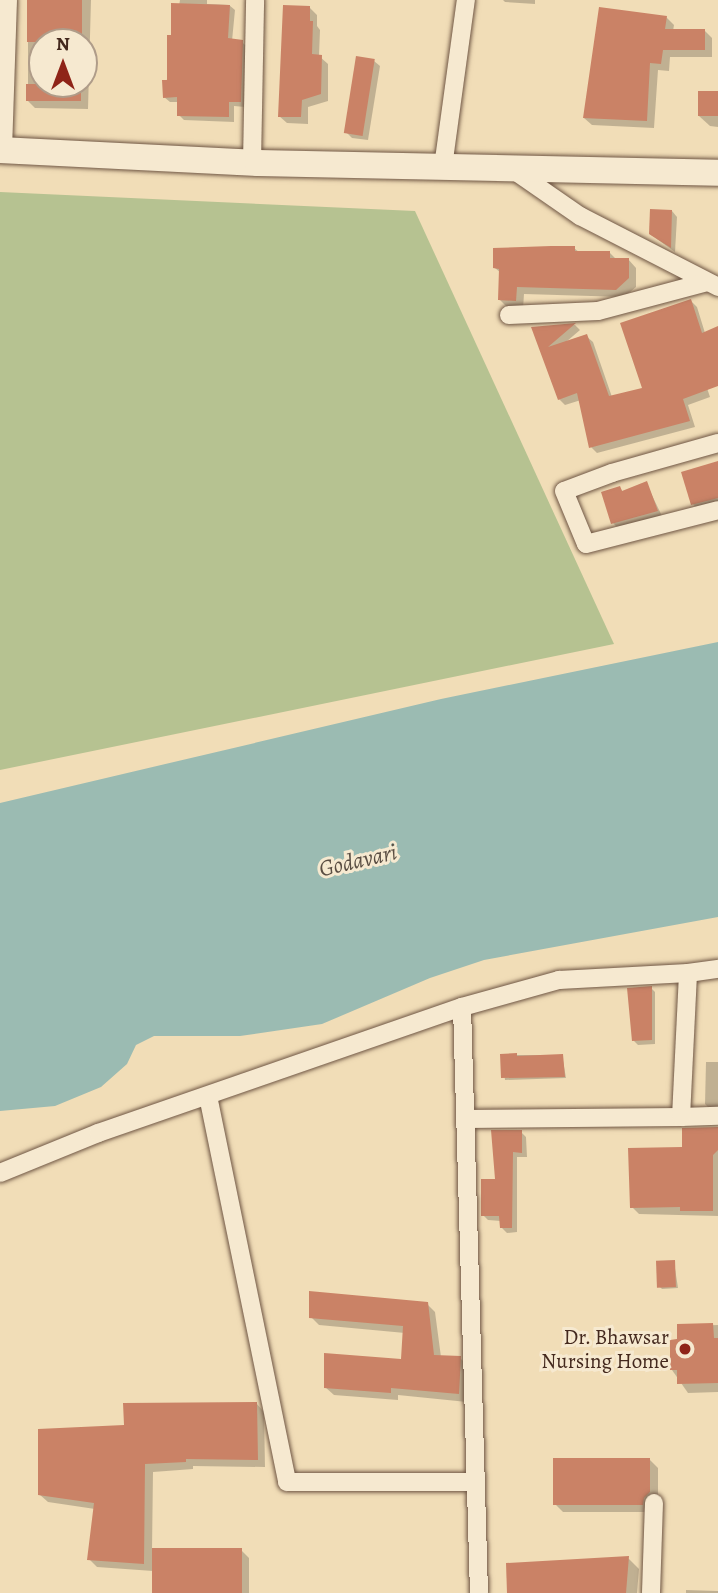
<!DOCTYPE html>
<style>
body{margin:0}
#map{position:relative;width:718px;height:1593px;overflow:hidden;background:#f1ddb7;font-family:Alegreya,serif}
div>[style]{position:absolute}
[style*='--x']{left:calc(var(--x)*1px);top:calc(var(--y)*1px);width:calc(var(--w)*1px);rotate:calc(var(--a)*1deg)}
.green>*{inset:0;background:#b6c291}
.water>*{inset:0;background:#9bbbb2}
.shadow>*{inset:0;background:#0003}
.building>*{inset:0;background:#ca8266;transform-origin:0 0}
.roads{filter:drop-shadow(0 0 2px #6f5644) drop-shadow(0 0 2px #6f5644)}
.street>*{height:18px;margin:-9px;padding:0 9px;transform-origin:9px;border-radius:9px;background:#f6e9d0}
.secondary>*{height:26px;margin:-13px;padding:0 13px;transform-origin:13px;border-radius:13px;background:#f6e9d0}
.dots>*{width:19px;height:19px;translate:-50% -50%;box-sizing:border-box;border:4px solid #f6e9d0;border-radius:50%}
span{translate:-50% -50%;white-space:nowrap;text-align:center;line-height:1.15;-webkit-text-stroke:6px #f6e9d0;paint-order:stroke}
.poi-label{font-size:21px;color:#44291e}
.right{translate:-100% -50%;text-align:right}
.water-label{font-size:23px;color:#5a4e43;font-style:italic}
.north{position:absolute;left:28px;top:28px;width:70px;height:70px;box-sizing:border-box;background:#f6e9d0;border:2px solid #af9c89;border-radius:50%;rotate:0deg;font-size:19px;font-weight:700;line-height:28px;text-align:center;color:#44291e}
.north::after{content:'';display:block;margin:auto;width:24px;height:32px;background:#8f2418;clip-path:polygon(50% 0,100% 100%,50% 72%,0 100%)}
</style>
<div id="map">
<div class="green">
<i style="clip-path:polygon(0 192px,415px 211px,614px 644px,0 770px)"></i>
</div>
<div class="water">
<i style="clip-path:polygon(718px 642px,718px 917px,484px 960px,430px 978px,322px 1024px,240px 1036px,154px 1036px,136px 1045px,127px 1064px,101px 1087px,55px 1106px,0 1111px,0 803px,441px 699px)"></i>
</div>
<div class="shadow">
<i style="clip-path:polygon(evenodd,28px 0,91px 0,88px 109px,35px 108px,28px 101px,28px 0,42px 42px,84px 42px,84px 84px,42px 84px,42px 42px)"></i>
<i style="clip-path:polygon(180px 0,207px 0,207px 4px,229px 5px,235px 10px,232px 41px,242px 42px,247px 47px,245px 107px,234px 106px,234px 122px,184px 120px,179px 115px,179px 102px,170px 102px,164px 97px)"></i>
<i style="clip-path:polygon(503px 0,535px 0,535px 4px,505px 2px)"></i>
<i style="clip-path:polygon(310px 8px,317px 15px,317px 26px,320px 30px,319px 56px,328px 64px,328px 101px,308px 107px,308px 124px,287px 123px,279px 116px)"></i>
<i style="clip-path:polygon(666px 17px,674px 25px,673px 31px,704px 30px,712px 38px,712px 57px,670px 57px,669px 71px,658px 70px,654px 128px,592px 125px,584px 118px)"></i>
<i style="clip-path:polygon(374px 61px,380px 66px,368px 140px,352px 138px,346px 132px)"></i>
<i style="clip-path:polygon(718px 93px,718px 127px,710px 126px,699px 116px)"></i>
<i style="clip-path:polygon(672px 211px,677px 217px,675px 252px,650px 234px)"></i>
<i style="clip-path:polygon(574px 248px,580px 253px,610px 253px,616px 259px,628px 259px,636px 268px,636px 287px,624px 297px,524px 294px,523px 309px,508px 308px,500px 300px,501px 273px,495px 268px)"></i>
<i style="clip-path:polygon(691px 301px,697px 307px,705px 333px,718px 328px,718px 373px,704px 379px,710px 397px,688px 405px,695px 427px,597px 453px,591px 447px,581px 400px,565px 405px,559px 399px,534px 328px,575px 325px,580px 330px,566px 342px,586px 336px,593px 342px,612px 397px,644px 389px)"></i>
<i style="clip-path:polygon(718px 462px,718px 503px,697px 509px,693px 504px)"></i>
<i style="clip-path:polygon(646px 483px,662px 516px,618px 528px,613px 523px,620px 488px,623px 492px)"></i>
<i style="clip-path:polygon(651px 988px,655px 992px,655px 1044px,638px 1045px,634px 1041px)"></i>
<i style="clip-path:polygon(502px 1055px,562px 1055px,566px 1078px,505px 1080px)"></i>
<i style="clip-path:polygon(706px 1062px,718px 1062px,718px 1111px,712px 1111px,705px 1104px)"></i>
<i style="clip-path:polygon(718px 1129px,718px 1216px,639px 1214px,632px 1207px,684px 1148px)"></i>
<i style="clip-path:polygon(521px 1132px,526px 1137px,527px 1157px,517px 1157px,517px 1232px,507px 1233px,502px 1228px,501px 1221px,488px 1220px,483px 1215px)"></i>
<i style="clip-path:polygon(674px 1262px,678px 1288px,662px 1289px,660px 1287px)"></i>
<i style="clip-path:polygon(427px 1304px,435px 1312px,441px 1357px,460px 1358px,468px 1366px,467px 1402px,398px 1395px,398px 1400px,334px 1395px,325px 1387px,403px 1361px,405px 1333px,319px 1325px,311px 1317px)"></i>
<i style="clip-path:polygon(718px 1325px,718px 1392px,688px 1393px,672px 1370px,679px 1326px)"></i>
<i style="clip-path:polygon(256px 1403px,264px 1412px,265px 1467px,193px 1466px,193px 1469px,153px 1472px,152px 1551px,241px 1550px,249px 1558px,249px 1593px,153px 1593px,153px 1571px,97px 1567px,89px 1559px,95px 1509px,48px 1502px,39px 1494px,125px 1426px)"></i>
<i style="clip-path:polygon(650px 1460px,658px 1468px,658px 1501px,650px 1512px,563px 1512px,555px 1504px)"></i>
<i style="clip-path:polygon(628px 1558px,639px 1569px,637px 1593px,509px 1593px)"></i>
<i style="clip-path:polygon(686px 1590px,718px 1591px,718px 1593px,686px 1593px)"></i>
</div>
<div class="building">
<i style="left:27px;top:0;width:55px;height:42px"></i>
<i style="clip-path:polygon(171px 3px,230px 5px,228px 38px,243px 40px,241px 102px,229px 102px,229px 117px,177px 116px,177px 97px,163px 98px,162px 80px,167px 80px,167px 35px,171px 35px)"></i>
<i style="clip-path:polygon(283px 5px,310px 6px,310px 21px,313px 21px,312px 54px,322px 55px,321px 94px,302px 100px,301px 117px,278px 117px)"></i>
<i style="clip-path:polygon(599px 7px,667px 16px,665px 29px,705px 29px,705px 50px,663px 50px,661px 64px,650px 63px,647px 121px,583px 118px)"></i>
<i style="left:356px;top:56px;width:19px;height:78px;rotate:9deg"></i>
<i style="left:26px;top:84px;width:55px;height:17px"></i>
<i style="left:698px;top:91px;width:20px;height:25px"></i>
<i style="clip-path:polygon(650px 209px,672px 210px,671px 248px,649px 234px)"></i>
<i style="clip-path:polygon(551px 246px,575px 246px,575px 251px,610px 251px,610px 258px,629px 258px,629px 278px,616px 290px,517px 287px,516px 301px,498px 300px,499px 269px,493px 268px,493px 248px)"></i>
<i style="clip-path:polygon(691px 299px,702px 333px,718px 326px,718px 386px,683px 399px,690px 421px,589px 448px,577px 393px,558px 400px,531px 327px,576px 323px,548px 347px,587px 334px,609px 396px,642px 388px,620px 323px)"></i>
<i style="clip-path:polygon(718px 461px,718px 498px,691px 505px,681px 472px)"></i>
<i style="clip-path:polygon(647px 481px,658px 511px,611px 524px,601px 492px,620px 486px,622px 491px)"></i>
<i style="clip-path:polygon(652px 986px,652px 1040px,632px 1041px,627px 988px)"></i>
<i style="clip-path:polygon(517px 1053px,517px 1056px,563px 1054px,565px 1077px,501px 1078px,500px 1054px)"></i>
<i style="clip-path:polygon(718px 1127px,718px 1150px,713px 1155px,713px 1211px,680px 1211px,680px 1207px,630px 1208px,628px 1148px,682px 1147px,682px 1128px)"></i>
<i style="clip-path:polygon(491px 1130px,522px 1130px,522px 1153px,513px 1152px,512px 1228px,500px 1228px,499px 1216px,481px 1216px,481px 1179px,495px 1179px)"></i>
<i style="left:675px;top:1260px;width:27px;height:19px;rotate:88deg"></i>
<i style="clip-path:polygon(309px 1291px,428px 1302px,434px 1355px,461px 1356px,459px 1394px,391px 1388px,391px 1393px,324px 1388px,324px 1353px,401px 1359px,403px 1326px,309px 1318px)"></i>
<i style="clip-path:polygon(713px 1323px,714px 1338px,718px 1338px,718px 1383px,677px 1384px,677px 1370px,670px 1370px,670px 1340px,677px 1339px,677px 1324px)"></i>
<i style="clip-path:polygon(257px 1402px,258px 1460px,186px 1459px,186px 1462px,145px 1464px,144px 1564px,87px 1560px,94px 1503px,38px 1495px,38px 1429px,124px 1425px,123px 1403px)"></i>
<i style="clip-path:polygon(553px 1458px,650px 1458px,650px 1492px,644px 1498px,643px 1505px,553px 1505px)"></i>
<i style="left:242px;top:1548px;width:45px;height:90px;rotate:90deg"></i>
<i style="clip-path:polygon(629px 1556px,626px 1593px,507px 1593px,506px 1563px)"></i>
</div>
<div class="roads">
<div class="street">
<i style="--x:3;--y:150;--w:150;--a:-88.1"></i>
<i style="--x:252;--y:162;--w:162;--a:-88.9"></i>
<i style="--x:443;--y:167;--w:169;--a:-82.2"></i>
<i style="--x:512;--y:169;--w:83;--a:34.7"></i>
<i style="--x:580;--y:216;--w:155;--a:27.2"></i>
<i style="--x:509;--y:315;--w:89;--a:-2.6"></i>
<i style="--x:598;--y:311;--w:113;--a:-14.9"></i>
<i style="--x:718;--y:443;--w:110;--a:164.2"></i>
<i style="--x:612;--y:473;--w:51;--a:159.4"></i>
<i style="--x:564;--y:491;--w:57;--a:67.5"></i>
<i style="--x:586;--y:544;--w:136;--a:-14.4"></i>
<i style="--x:208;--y:1096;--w:394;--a:78.4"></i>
<i style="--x:287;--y:1482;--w:189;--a:0"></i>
<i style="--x:681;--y:1117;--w:37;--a:-2"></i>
<i style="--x:465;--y:1119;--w:216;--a:-0.5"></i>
<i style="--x:681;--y:1117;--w:144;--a:-87.2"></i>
<i style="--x:0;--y:1173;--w:106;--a:-22.2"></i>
<i style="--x:98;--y:1133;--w:385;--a:-19.1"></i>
<i style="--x:479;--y:1593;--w:586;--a:-91.66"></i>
<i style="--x:462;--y:1007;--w:101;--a:-15.6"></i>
<i style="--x:559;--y:980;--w:129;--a:-3.1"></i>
<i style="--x:688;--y:973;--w:30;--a:-8"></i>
<i style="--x:651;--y:1593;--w:90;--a:-88.1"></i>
</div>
<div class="secondary">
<i style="--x:0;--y:150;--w:258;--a:2.9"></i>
<i style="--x:258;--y:163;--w:460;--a:1.2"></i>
</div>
</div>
<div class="dots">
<i style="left:685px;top:1349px;background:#8f2418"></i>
</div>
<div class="poi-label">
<span class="right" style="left:669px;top:1349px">Dr. Bhawsar<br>Nursing Home</span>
</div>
<div class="water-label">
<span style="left:358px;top:861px;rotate:-13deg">Godavari</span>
</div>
<div class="north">N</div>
</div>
